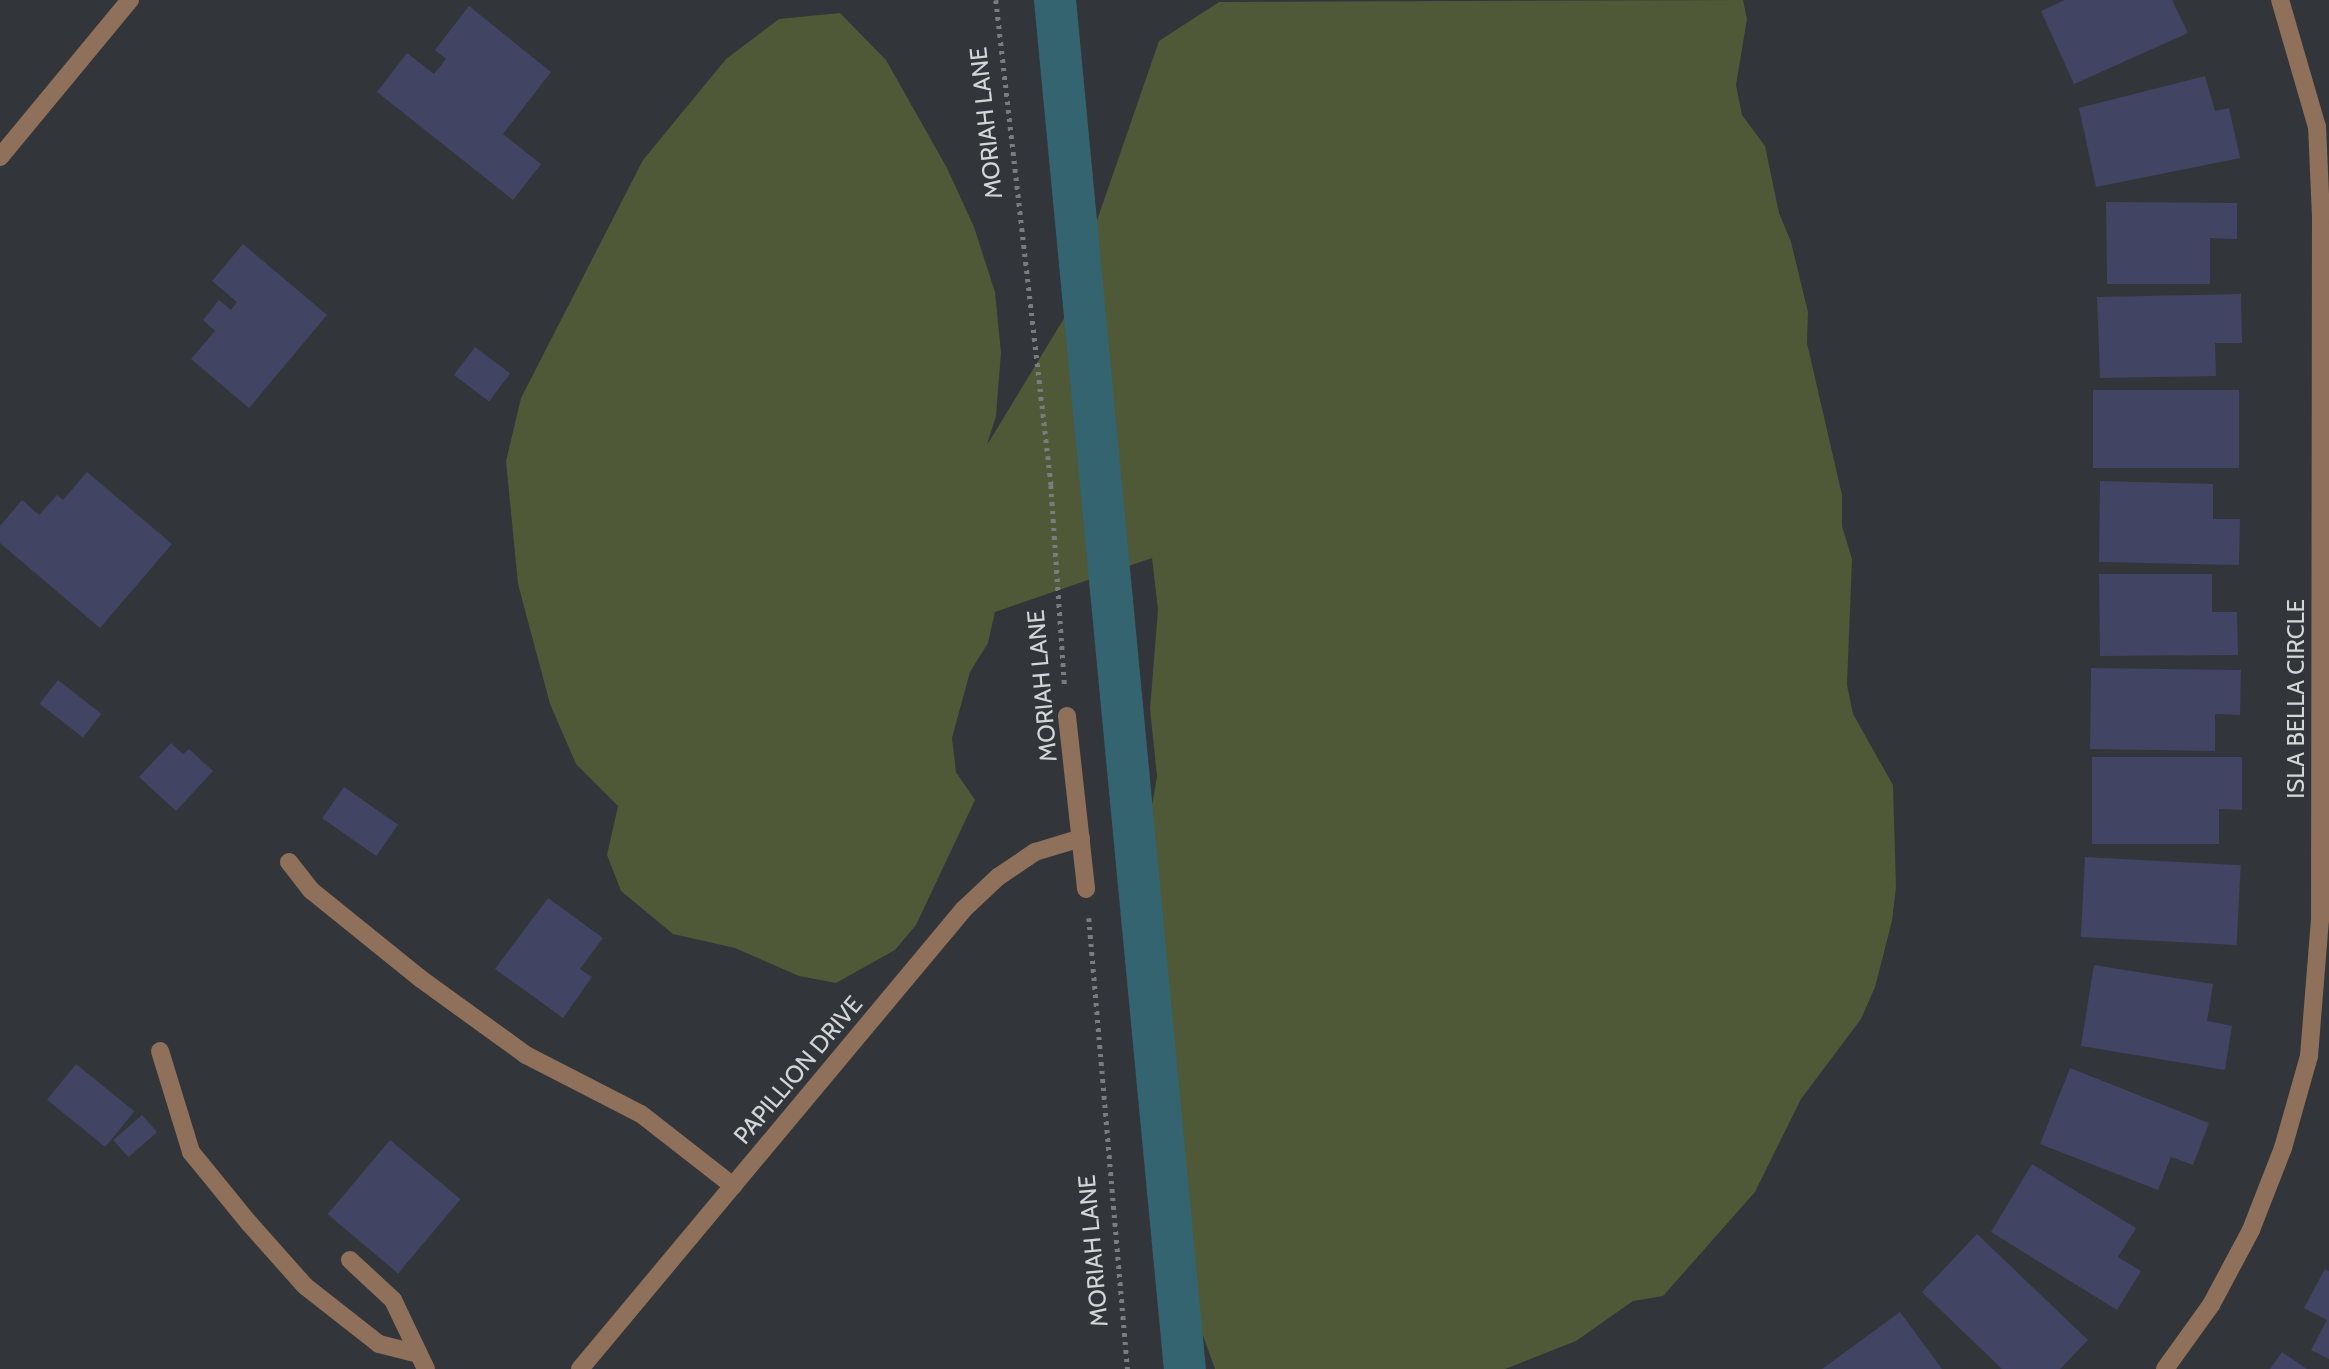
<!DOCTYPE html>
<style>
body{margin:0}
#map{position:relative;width:2329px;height:1369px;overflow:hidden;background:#323539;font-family:Cabin,sans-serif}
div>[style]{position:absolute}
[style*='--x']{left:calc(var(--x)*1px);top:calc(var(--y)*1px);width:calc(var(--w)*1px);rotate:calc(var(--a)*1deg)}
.green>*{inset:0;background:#4f5837}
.canal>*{height:42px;margin:-21px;padding:0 21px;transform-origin:21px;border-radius:21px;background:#34646f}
.building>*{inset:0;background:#424464;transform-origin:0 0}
.path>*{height:4.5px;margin-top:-2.25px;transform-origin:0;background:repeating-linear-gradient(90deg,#7a7d80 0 3.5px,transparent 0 8.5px)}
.minor>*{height:18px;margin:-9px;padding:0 9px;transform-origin:9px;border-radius:9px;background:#8f705a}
span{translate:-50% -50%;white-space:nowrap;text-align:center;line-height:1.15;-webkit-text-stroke:5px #323539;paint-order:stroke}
.street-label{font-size:24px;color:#d3d6d8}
</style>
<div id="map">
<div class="green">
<i style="clip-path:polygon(1743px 0,1747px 19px,1736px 85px,1742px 115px,1765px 146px,1779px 213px,1791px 242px,1808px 312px,1807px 343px,1842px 495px,1842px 526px,1852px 559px,1847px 685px,1853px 714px,1893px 785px,1896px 887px,1892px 921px,1875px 987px,1861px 1019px,1801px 1099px,1755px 1192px,1663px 1296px,1633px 1301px,1576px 1341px,1505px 1369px,1215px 1369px,1197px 1319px,1185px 1259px,1185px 1228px,1164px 1105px,1177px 1073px,1158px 977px,1156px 875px,1146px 842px,1157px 776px,1150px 709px,1158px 610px,1152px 558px,995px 612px,988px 643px,970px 672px,952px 738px,956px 772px,975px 800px,916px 925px,895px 950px,836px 983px,799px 976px,735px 948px,673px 934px,621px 891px,607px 855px,618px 806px,576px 764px,550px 704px,518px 584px,506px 461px,521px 398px,643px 160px,726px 59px,779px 19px,840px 13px,886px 60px,947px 168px,974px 227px,995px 292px,1001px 353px,996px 416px,987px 445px,1088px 279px,1084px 258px,1159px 41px,1219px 2px)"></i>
</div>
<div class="canal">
<i style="--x:1055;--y:0;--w:1375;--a:84.58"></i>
</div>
<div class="building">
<i style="clip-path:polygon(2065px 0,2172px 0,2188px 33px,2074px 84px,2041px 11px)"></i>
<i style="clip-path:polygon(469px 6px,551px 72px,503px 134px,541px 164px,513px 200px,377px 92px,407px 53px,434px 74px,446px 59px,435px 50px)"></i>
<i style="clip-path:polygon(2205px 76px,2215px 111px,2229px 108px,2240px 158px,2096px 187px,2079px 108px)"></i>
<i style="clip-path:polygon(2106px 202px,2237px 203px,2237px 239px,2210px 238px,2210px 284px,2107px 284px)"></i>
<i style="clip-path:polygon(243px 244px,327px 315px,249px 408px,191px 359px,215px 331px,203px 320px,219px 300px,231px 310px,237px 302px,212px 281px)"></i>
<i style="clip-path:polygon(2241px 294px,2242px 343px,2215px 343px,2216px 376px,2100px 378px,2097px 297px)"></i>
<i style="left:475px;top:347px;width:44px;height:35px;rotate:37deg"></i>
<i style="left:2093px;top:390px;width:146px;height:78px"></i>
<i style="clip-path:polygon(87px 472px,172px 544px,100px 628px,0 543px,0 526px,22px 500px,39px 515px,57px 495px,63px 500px)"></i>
<i style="clip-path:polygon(2100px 481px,2213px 484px,2213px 519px,2240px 519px,2239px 565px,2099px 562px)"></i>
<i style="clip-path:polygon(2099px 574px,2212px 574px,2212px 612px,2237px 612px,2238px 655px,2100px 656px)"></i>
<i style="clip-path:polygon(2091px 668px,2241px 670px,2240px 715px,2215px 714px,2215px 751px,2090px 749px)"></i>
<i style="left:58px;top:680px;width:55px;height:30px;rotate:38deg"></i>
<i style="clip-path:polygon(171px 743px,183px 754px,189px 749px,213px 771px,176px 811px,139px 777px)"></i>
<i style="clip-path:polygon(2092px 757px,2242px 757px,2242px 810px,2219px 809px,2219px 844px,2092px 844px)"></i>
<i style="left:344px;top:787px;width:66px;height:38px;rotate:35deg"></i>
<i style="left:2085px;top:857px;width:156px;height:80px;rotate:3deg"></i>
<i style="clip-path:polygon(548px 898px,603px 938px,580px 969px,592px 977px,563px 1018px,495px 969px)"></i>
<i style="clip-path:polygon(2094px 965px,2213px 984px,2207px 1021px,2232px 1026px,2225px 1070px,2081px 1046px)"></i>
<i style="left:76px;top:1064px;width:75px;height:46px;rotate:39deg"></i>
<i style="clip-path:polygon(2070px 1068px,2209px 1123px,2193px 1165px,2171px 1157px,2158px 1190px,2040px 1144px)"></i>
<i style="left:142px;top:1115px;width:23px;height:38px;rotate:49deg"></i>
<i style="left:390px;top:1140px;width:92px;height:97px;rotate:40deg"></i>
<i style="clip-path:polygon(2032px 1164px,2136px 1228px,2118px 1257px,2141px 1271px,2117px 1310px,1991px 1232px)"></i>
<i style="clip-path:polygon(1977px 1234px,2088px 1340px,2060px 1369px,2002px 1369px,1922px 1292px)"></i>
<i style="clip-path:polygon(2325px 1269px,2329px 1271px,2329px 1359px,2311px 1350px,2327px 1320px,2304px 1308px)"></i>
<i style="clip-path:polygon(1900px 1312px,1942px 1369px,1822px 1369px)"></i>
<i style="clip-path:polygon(2282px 1352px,2307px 1369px,2270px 1369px)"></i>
</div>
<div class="path">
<i style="--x:996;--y:0;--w:488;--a:83.5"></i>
<i style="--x:1051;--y:485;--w:204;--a:86.1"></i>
<i style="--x:1089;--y:918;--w:453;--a:85.1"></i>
</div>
<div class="minor">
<i style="--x:0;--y:157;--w:204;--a:-50.4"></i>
<i style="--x:1067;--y:716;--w:174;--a:83.7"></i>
<i style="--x:289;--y:862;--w:37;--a:52"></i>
<i style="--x:312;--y:891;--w:140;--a:38.9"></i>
<i style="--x:421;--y:979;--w:130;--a:35.9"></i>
<i style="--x:526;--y:1055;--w:129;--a:27.2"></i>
<i style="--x:641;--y:1114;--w:117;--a:38"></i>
<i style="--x:160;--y:1051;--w:106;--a:72.9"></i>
<i style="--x:191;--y:1152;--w:92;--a:50.8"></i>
<i style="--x:249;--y:1223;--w:84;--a:48.4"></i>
<i style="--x:305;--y:1286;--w:94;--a:38.1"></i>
<i style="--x:379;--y:1344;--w:37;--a:14"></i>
<i style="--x:350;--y:1260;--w:59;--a:42.9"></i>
<i style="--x:393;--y:1300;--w:76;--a:64.4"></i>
<i style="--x:580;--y:1369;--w:599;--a:-50.15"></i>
<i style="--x:964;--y:909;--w:47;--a:-43.3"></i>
<i style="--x:998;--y:877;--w:45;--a:-34"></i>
<i style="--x:1035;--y:852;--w:48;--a:-16.9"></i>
<i style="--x:2165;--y:1369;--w:79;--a:-54.3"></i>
<i style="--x:2211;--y:1305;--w:85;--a:-61.9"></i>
<i style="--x:2251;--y:1230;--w:88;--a:-68.7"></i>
<i style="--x:2283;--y:1148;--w:96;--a:-74.2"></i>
<i style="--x:2309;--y:1056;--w:136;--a:-85.4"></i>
<i style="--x:2320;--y:920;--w:703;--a:-89.92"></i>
<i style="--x:2321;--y:217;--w:90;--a:-92.5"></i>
<i style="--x:2317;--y:127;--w:132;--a:-106.2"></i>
</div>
<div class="street-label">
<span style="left:986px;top:123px;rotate:-96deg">MORIAH LANE</span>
<span style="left:1042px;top:686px;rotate:-95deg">MORIAH LANE</span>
<span style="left:2296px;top:699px;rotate:-90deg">ISLA BELLA CIRCLE</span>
<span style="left:798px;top:1070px;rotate:-50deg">PAPILLION DRIVE</span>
<span style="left:1093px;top:1251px;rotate:-95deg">MORIAH LANE</span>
</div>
</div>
